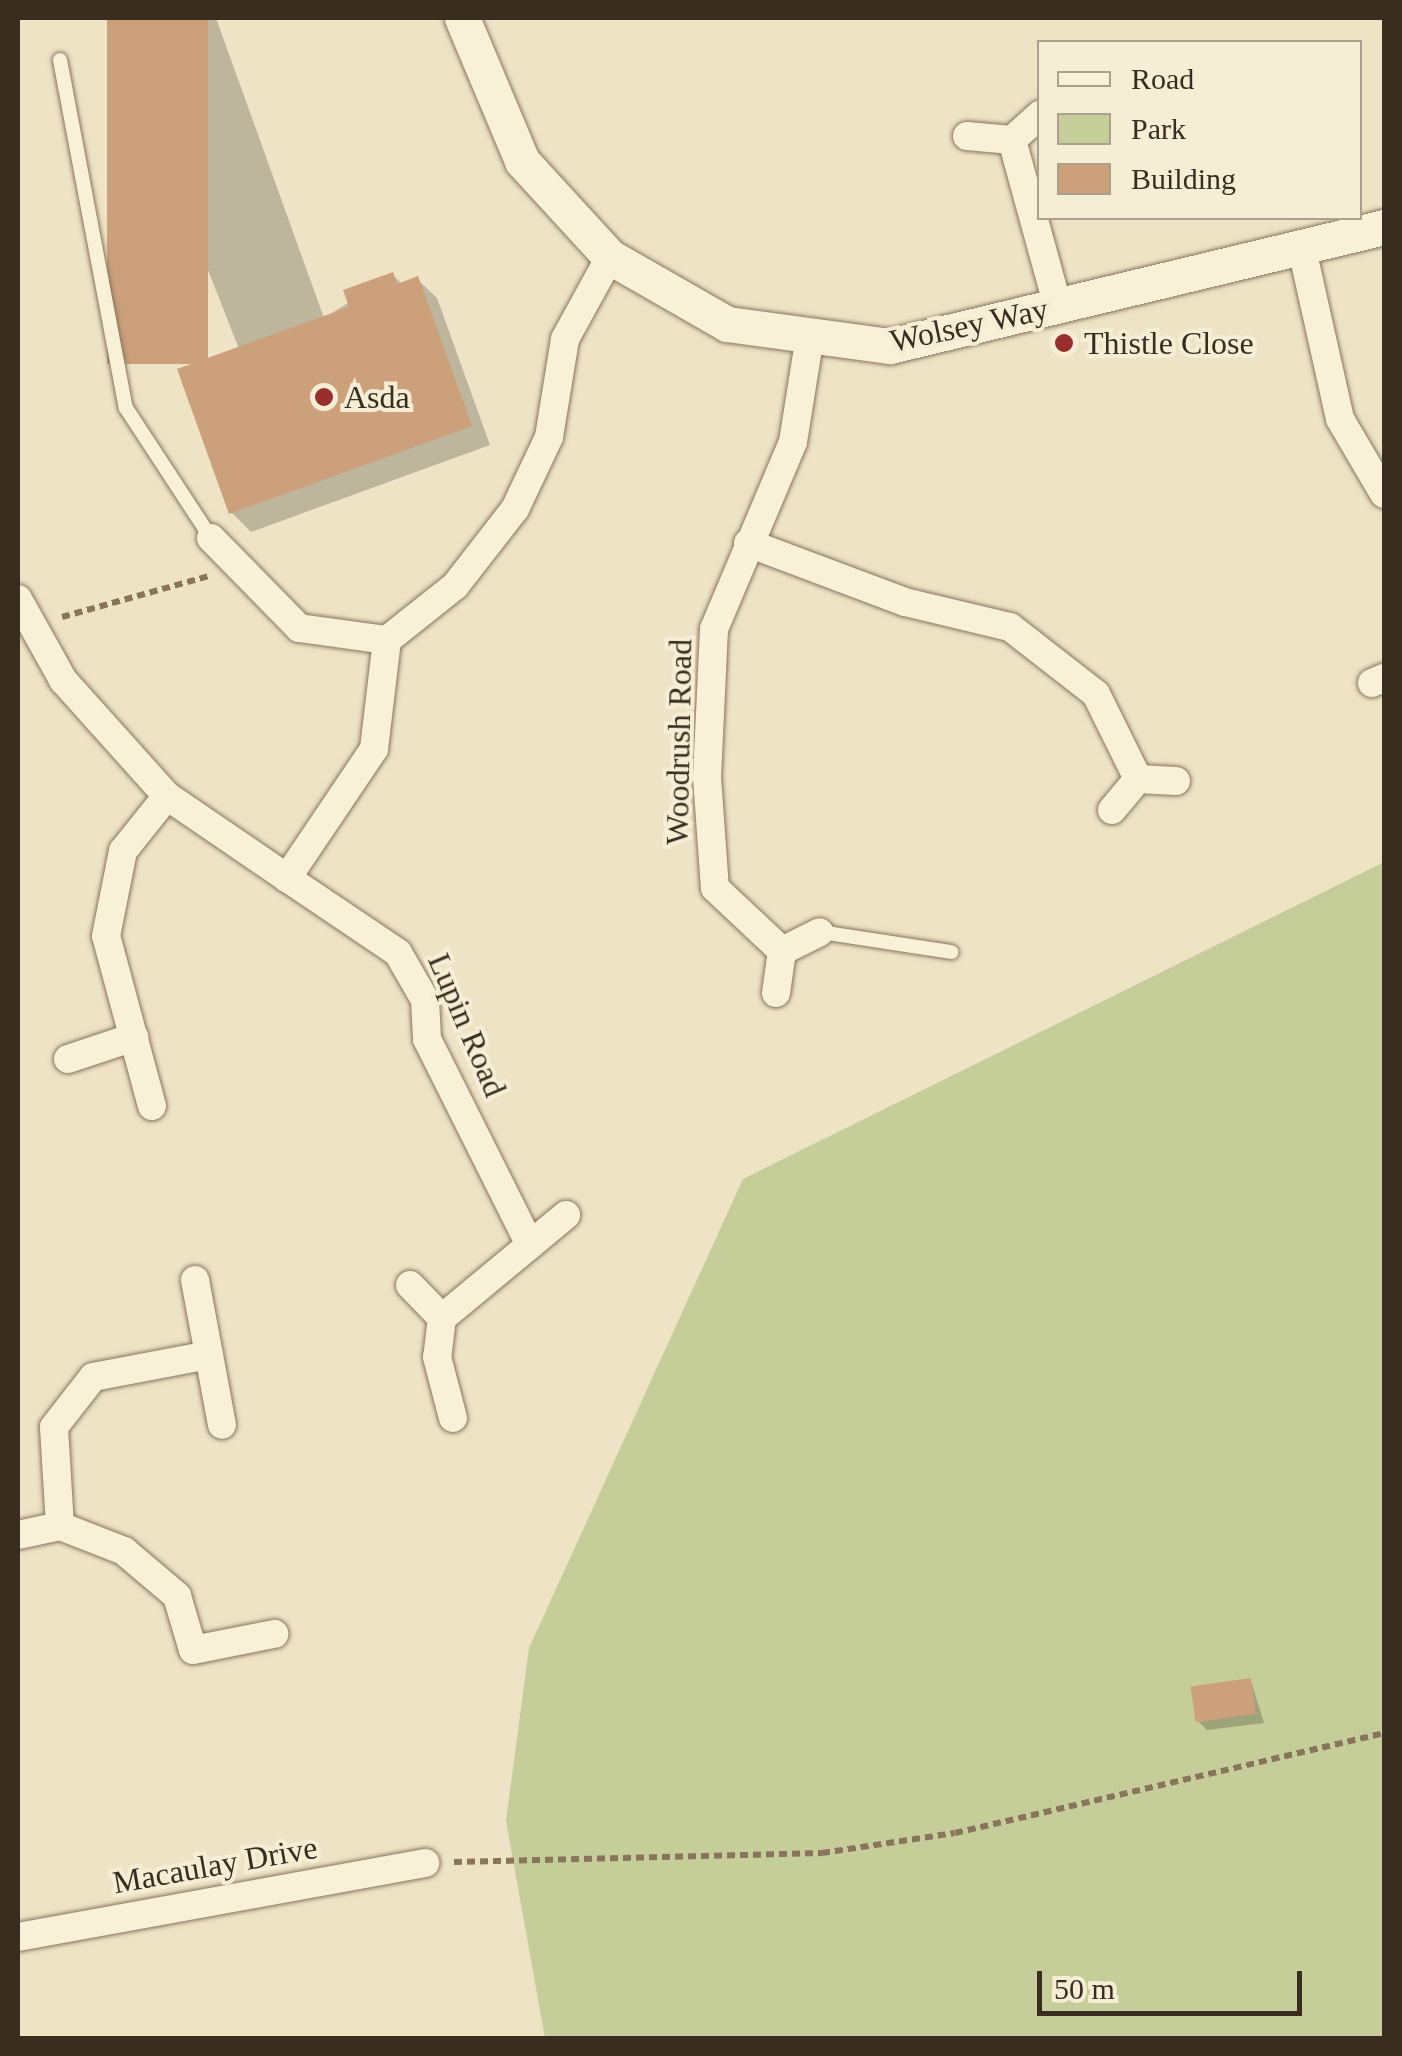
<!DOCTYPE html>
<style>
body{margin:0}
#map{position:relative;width:1402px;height:2056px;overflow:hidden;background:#eee3c5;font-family:"Times New Roman",serif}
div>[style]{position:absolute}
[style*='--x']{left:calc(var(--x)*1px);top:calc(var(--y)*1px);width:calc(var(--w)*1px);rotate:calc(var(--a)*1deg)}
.green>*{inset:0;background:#c5cd99}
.shadow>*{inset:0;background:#0003}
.building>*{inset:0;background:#cca07b;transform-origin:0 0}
.path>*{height:6px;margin-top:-3px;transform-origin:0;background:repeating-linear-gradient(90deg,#89755b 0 8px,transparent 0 13px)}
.roads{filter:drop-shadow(0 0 2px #89755b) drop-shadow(0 0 2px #89755b)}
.service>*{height:14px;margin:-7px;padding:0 7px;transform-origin:7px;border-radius:7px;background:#f9f0d8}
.minor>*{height:28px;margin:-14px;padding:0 14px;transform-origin:14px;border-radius:14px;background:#f9f0d8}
.tertiary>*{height:35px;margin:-17.5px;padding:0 17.5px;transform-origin:17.5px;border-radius:17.5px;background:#f9f0d8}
.dots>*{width:28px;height:28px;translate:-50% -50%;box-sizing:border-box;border:5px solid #f6edd5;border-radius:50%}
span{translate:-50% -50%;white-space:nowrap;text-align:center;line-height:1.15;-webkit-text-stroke:8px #f6edd5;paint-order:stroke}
.street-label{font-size:32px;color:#392d1f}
.poi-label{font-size:32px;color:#392d1f}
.left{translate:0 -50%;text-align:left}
.frame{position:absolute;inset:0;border:20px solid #392d1f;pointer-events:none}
.legend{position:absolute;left:1037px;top:40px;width:325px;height:180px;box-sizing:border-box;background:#f6edd5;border:2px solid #aaa08c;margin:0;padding:12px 18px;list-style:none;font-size:30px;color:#392d1f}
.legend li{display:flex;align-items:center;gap:20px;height:50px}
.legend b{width:50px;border:2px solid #aaa08c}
.scale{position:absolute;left:1037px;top:1971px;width:265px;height:45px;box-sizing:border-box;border:5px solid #392d1f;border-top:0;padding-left:12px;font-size:30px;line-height:35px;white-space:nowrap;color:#392d1f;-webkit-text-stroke:8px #f6edd5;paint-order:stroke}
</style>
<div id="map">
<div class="green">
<i style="clip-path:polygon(1384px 862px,1384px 2038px,545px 2038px,506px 1821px,529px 1648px,743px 1179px)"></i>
</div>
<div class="shadow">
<i style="clip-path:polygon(109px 18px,216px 18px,324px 318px,393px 275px,402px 284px,417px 279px,437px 298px,490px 445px,251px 532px,231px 512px,239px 349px)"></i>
<i style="clip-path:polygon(1251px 1681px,1264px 1723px,1207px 1730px,1198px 1721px)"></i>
</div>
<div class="building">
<i style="left:107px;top:18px;width:101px;height:346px"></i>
<i style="clip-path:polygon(393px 272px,397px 284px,418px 276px,472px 426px,229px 514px,177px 369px,349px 307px,343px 290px)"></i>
<i style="left:1251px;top:1678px;width:36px;height:61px;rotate:82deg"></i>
</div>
<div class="path">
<i style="--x:62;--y:617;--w:153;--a:-15.6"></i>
<i style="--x:454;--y:1862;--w:368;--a:-1.4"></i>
<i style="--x:822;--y:1853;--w:134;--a:-8.6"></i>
<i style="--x:955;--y:1833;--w:441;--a:-13.1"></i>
</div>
<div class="roads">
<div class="service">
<i style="--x:60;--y:60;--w:354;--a:79.3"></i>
<i style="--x:126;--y:408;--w:155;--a:56.8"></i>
<i style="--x:820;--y:932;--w:133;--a:8.7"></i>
</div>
<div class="minor">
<i style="--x:967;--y:136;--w:45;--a:5.1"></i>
<i style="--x:1012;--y:140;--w:173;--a:74.6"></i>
<i style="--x:1012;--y:140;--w:38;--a:-42"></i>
<i style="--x:1302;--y:249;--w:174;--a:77.4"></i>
<i style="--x:1340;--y:419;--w:87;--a:59.6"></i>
<i style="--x:809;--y:342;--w:101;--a:99.1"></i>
<i style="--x:793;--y:442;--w:203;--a:112.9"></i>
<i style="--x:714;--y:629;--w:148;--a:92.7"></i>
<i style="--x:707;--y:777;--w:111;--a:85.9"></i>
<i style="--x:715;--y:888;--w:92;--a:43.2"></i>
<i style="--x:782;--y:951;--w:42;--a:-26.6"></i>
<i style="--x:211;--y:538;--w:126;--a:45.6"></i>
<i style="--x:299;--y:628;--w:89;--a:7.8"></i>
<i style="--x:387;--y:640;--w:87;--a:-38.5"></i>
<i style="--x:455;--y:586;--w:98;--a:-52.1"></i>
<i style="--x:515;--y:509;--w:80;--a:-64.7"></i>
<i style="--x:549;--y:437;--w:99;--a:-80.7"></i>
<i style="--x:565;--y:339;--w:94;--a:-61.2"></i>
<i style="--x:748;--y:543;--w:168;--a:20.6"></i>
<i style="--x:905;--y:602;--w:108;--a:13.4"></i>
<i style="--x:1010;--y:627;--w:109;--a:37.9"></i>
<i style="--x:1096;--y:694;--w:95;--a:63.7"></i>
<i style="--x:1138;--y:779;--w:38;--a:3"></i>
<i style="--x:18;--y:599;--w:93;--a:60.9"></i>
<i style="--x:63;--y:680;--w:156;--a:48.1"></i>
<i style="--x:167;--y:796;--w:145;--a:34.3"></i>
<i style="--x:387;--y:640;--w:110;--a:96.8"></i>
<i style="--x:374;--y:749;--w:156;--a:124"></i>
<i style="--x:287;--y:878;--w:134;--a:34"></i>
<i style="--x:398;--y:953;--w:54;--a:60.1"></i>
<i style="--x:425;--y:1000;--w:39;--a:87"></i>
<i style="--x:427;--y:1039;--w:230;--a:63.4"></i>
<i style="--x:530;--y:1245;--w:114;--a:140.3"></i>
<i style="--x:442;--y:1318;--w:39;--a:97"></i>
<i style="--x:437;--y:1357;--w:63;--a:75.3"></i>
<i style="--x:1372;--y:683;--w:13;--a:-23"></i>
<i style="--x:1112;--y:810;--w:40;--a:-50"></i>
<i style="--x:776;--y:993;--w:42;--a:-81.9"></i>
<i style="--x:68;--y:1059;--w:70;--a:-18.4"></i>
<i style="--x:152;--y:1106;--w:176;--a:-105.1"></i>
<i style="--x:106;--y:936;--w:87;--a:-78.7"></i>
<i style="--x:123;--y:851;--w:70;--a:-51.3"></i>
<i style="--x:530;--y:1245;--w:47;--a:-39.8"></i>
<i style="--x:195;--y:1280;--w:76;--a:79.4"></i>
<i style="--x:410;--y:1285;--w:46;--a:45.9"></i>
<i style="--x:60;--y:1526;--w:99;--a:-93.5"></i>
<i style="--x:54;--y:1427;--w:63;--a:-52"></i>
<i style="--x:93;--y:1377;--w:118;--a:-10.7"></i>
<i style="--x:209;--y:1355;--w:71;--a:79.5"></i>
<i style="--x:18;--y:1535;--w:43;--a:-12.1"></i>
<i style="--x:60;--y:1526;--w:69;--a:21.3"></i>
<i style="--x:124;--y:1551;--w:70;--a:40.3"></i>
<i style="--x:177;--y:1596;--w:56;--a:73.5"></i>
<i style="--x:193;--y:1650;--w:83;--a:-11.2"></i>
<i style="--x:18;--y:1937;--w:414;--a:-10.3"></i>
</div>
<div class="tertiary">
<i style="--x:462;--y:18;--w:155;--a:67.2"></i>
<i style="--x:522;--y:161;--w:130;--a:47.5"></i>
<i style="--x:610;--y:257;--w:135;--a:29.8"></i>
<i style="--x:727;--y:324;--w:164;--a:7.7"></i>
<i style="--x:890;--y:346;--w:508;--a:-13.54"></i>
</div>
</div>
<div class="dots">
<i style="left:1064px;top:343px;background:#982e2b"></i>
<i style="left:324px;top:397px;background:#982e2b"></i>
</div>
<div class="street-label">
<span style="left:969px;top:325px;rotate:-12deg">Wolsey Way</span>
<span style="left:679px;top:742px;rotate:-89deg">Woodrush Road</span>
<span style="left:467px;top:1025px;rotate:67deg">Lupin Road</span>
<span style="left:215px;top:1865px;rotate:-10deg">Macaulay Drive</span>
</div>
<div class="poi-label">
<span class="left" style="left:1084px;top:343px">Thistle Close</span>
<span class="left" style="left:344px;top:397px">Asda</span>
</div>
<div class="frame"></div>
<ul class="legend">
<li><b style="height:12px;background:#f9f0d8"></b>Road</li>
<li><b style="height:28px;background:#c5cd99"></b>Park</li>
<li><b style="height:28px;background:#cca07b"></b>Building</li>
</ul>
<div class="scale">50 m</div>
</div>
